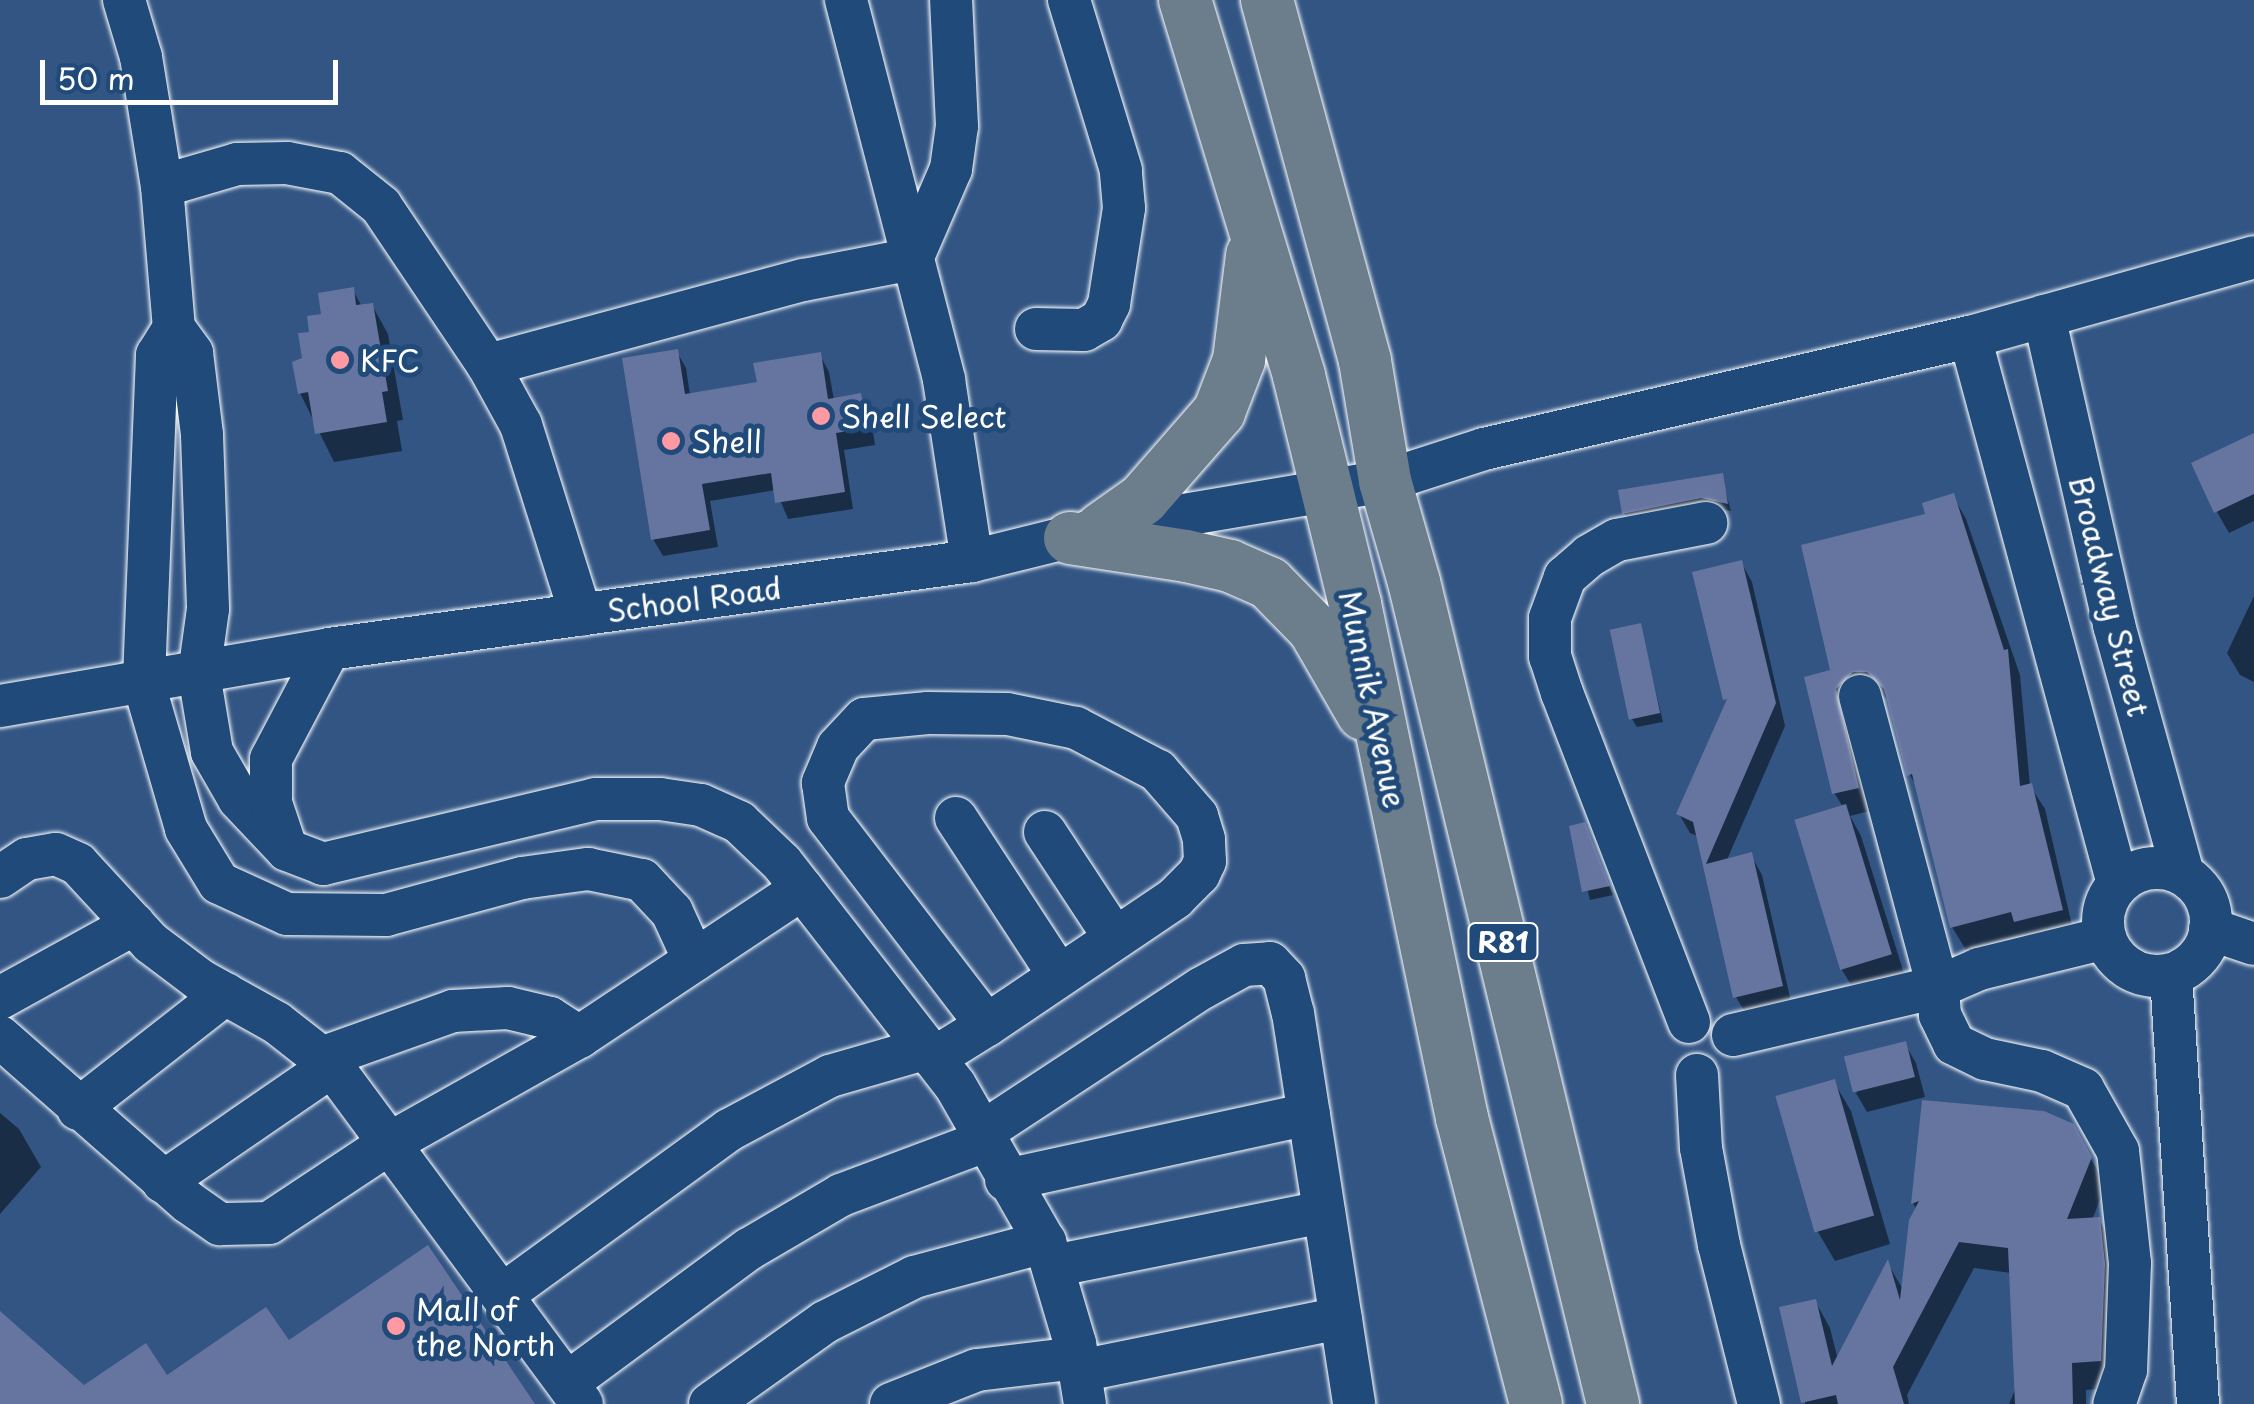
<!DOCTYPE html>
<style>
body{margin:0}
#map{position:relative;width:2254px;height:1404px;overflow:hidden;background:#325584;font-family:"Playpen Sans",sans-serif}
div>[style]{position:absolute}
[style*='--x']{left:calc(var(--x)*1px);top:calc(var(--y)*1px);width:calc(var(--w)*1px);rotate:calc(var(--a)*1deg)}
.shadow>*{inset:0;background:#0007}
.building>*{inset:0;background:#6674a0;transform-origin:0 0}
.roads{filter:drop-shadow(0 0 2px #fff) drop-shadow(0 0 2px #fff)}
.minor>*{height:42px;margin:-21px;padding:0 21px;transform-origin:21px;border-radius:21px;background:#1f4a7a}
.minor>.ring{margin:-21px;padding:0;box-sizing:content-box;background:none;border:42px solid #1f4a7a;border-radius:50%}
.major>*{height:52px;margin:-26px;padding:0 26px;transform-origin:26px;border-radius:26px;background:#6c7d8b}
.dots>*{width:28px;height:28px;translate:-50% -50%;box-sizing:border-box;border:5px solid #1f4a7a;border-radius:50%}
span{translate:-50% -50%;white-space:nowrap;text-align:center;line-height:1.15;-webkit-text-stroke:10px #1f4a7a;paint-order:stroke}
.shield-label span{padding:2px 8px;background:#1f4a7a;border:2px solid;border-radius:8px;-webkit-text-stroke-width:0}
.shield-label{font-size:28px;color:#fff;font-weight:700}
.poi-label{font-size:30px;color:#fff}
.left{translate:0 -50%;text-align:left}
.street-label{font-size:30px;color:#fff}
.scale{position:absolute;left:40px;top:60px;width:298px;height:45px;box-sizing:border-box;border:5px solid #fff;border-top:0;padding-left:12px;font-size:30px;line-height:35px;white-space:nowrap;color:#fff;-webkit-text-stroke:8px #1f4a7a;paint-order:stroke}
</style>
<div id="map">
<div class="shadow">
<i style="clip-path:polygon(353px 290px,362px 307px,372px 305px,388px 334px,403px 420px,397px 421px,402px 451px,334px 462px,300px 393px,312px 334px,324px 316px)"></i>
<i style="clip-path:polygon(677px 352px,686px 368px,690px 395px,759px 384px,820px 355px,829px 372px,834px 400px,860px 396px,870px 413px,875px 445px,844px 450px,853px 509px,788px 519px,776px 490px,710px 501px,718px 547px,663px 556px,653px 539px)"></i>
<i style="clip-path:polygon(2254px 436px,2254px 521px,2229px 533px,2217px 512px)"></i>
<i style="clip-path:polygon(1721px 476px,1731px 511px,1708px 507px,1630px 522px,1624px 513px)"></i>
<i style="clip-path:polygon(1953px 496px,1966px 519px,2020px 675px,2030px 786px,2045px 809px,2074px 934px,2030px 945px,2024px 935px,1966px 950px,1952px 927px,1919px 791px,1910px 775px,1890px 702px,1883px 695px,1866px 695px,1870px 811px,1850px 816px,1861px 836px,1907px 983px,1859px 998px,1842px 970px,1843px 807px,1835px 794px,1807px 679px,1833px 672px,1928px 516px)"></i>
<i style="clip-path:polygon(1741px 562px,1752px 582px,1785px 726px,1726px 862px,1751px 855px,1762px 875px,1792px 1006px,1747px 1016px,1736px 997px,1700px 837px,1690px 833px,1679px 814px,1728px 703px)"></i>
<i style="clip-path:polygon(2254px 596px,2254px 682px,2240px 675px,2227px 653px)"></i>
<i style="clip-path:polygon(1640px 626px,1663px 722px,1637px 727px,1632px 719px)"></i>
<i style="clip-path:polygon(1572px 828px,1589px 834px,1613px 895px,1590px 900px)"></i>
<i style="clip-path:polygon(1905px 1044px,1916px 1063px,1925px 1097px,1867px 1112px,1856px 1093px)"></i>
<i style="clip-path:polygon(1834px 1082px,1851px 1111px,1890px 1244px,1835px 1261px,1818px 1232px)"></i>
<i style="clip-path:polygon(1925px 1103px,2072px 1126px,2106px 1185px,2092px 1220px,2099px 1220px,2114px 1246px,2115px 1388px,2086px 1390px,2086px 1404px,2009px 1404px,2017px 1385px,2011px 1273px,1974px 1268px,1907px 1395px,1909px 1404px,1805px 1404px,1815px 1301px,1830px 1328px,1838px 1360px,1888px 1264px,1904px 1291px,1917px 1210px,1913px 1203px)"></i>
<i style="clip-path:polygon(0 1113px,19px 1129px,41px 1167px,0 1214px)"></i>
</div>
<div class="building">
<i style="clip-path:polygon(354px 287px,356px 305px,373px 303px,388px 391px,382px 392px,387px 422px,315px 434px,308px 392px,298px 394px,292px 362px,302px 358px,298px 333px,309px 332px,307px 316px,321px 314px,318px 293px)"></i>
<i style="clip-path:polygon(678px 349px,685px 394px,757px 382px,753px 363px,821px 352px,828px 399px,861px 393px,867px 428px,836px 433px,845px 492px,775px 503px,771px 473px,702px 484px,710px 530px,651px 540px,622px 358px)"></i>
<i style="clip-path:polygon(2254px 433px,2254px 494px,2214px 513px,2191px 463px)"></i>
<i style="clip-path:polygon(1723px 473px,1728px 504px,1701px 498px,1622px 514px,1618px 490px)"></i>
<i style="clip-path:polygon(1954px 493px,2004px 650px,2008px 649px,2020px 786px,2032px 783px,2063px 910px,2014px 922px,2011px 912px,1950px 928px,1912px 774px,1907px 776px,1884px 689px,1867px 672px,1853px 672px,1836px 689px,1859px 788px,1832px 794px,1804px 677px,1830px 670px,1801px 545px,1925px 514px,1922px 503px)"></i>
<i style="clip-path:polygon(1742px 560px,1776px 703px,1706px 864px,1752px 852px,1783px 986px,1733px 998px,1693px 822px,1676px 814px,1727px 699px,1723px 700px,1692px 572px)"></i>
<i style="left:1641px;top:623px;width:92px;height:32px;rotate:78deg"></i>
<i style="left:1846px;top:804px;width:157px;height:54px;rotate:73deg"></i>
<i style="clip-path:polygon(1585px 822px,1610px 886px,1582px 892px,1569px 826px)"></i>
<i style="left:1906px;top:1041px;width:37px;height:64px;rotate:76deg"></i>
<i style="left:1835px;top:1079px;width:142px;height:62px;rotate:74deg"></i>
<i style="clip-path:polygon(1922px 1100px,2044px 1111px,2074px 1124px,2092px 1157px,2067px 1219px,2100px 1217px,2105px 1264px,2101px 1361px,2072px 1363px,2073px 1404px,2015px 1404px,2008px 1248px,1959px 1242px,1893px 1367px,1904px 1404px,1838px 1404px,1836px 1395px,1801px 1403px,1779px 1307px,1816px 1299px,1832px 1366px,1888px 1259px,1900px 1300px,1909px 1220px,1919px 1201px,1911px 1204px)"></i>
<i style="clip-path:polygon(428px 1245px,535px 1404px,0 1404px,0 1311px,84px 1385px,146px 1343px,167px 1375px,266px 1307px,289px 1340px)"></i>
</div>
<div class="roads">
<div class="minor">
<i style="--x:124;--y:0;--w:59;--a:73.4"></i>
<i style="--x:141;--y:57;--w:131;--a:80.8"></i>
<i style="--x:162;--y:186;--w:143;--a:85.2"></i>
<i style="--x:174;--y:328;--w:31;--a:54"></i>
<i style="--x:192;--y:353;--w:83;--a:83"></i>
<i style="--x:202;--y:435;--w:174;--a:88"></i>
<i style="--x:208;--y:609;--w:66;--a:97.9"></i>
<i style="--x:199;--y:674;--w:79;--a:80.5"></i>
<i style="--x:212;--y:752;--w:54;--a:60.1"></i>
<i style="--x:239;--y:799;--w:70;--a:46.7"></i>
<i style="--x:287;--y:850;--w:39;--a:21"></i>
<i style="--x:323;--y:864;--w:280;--a:-13.4"></i>
<i style="--x:595;--y:799;--w:65;--a:0"></i>
<i style="--x:660;--y:799;--w:41;--a:8.3"></i>
<i style="--x:701;--y:805;--w:42;--a:24.1"></i>
<i style="--x:739;--y:822;--w:59;--a:43.6"></i>
<i style="--x:782;--y:863;--w:281;--a:52.1"></i>
<i style="--x:955;--y:1085;--w:181;--a:60.2"></i>
<i style="--x:1045;--y:1242;--w:105;--a:73.5"></i>
<i style="--x:1075;--y:1343;--w:62;--a:80.7"></i>
<i style="--x:846;--y:0;--w:392;--a:75.5"></i>
<i style="--x:944;--y:380;--w:183;--a:81.2"></i>
<i style="--x:162;--y:186;--w:78;--a:-16.3"></i>
<i style="--x:237;--y:164;--w:50;--a:-1.1"></i>
<i style="--x:287;--y:163;--w:54;--a:10.7"></i>
<i style="--x:340;--y:173;--w:53;--a:38.8"></i>
<i style="--x:381;--y:206;--w:192;--a:56.1"></i>
<i style="--x:488;--y:365;--w:68;--a:61.2"></i>
<i style="--x:521;--y:425;--w:199;--a:72.5"></i>
<i style="--x:2044;--y:316;--w:317;--a:77.2"></i>
<i style="--x:2114;--y:625;--w:258;--a:74.5"></i>
<i style="--x:174;--y:328;--w:32;--a:122"></i>
<i style="--x:157;--y:355;--w:329;--a:92.3"></i>
<i style="--x:144;--y:684;--w:151;--a:73.8"></i>
<i style="--x:186;--y:829;--w:63;--a:58.6"></i>
<i style="--x:219;--y:883;--w:75;--a:24.5"></i>
<i style="--x:287;--y:914;--w:99;--a:0.6"></i>
<i style="--x:386;--y:915;--w:141;--a:-15.2"></i>
<i style="--x:522;--y:878;--w:67;--a:-7.8"></i>
<i style="--x:588;--y:869;--w:55;--a:11.5"></i>
<i style="--x:642;--y:880;--w:44;--a:46.8"></i>
<i style="--x:672;--y:912;--w:53;--a:65.4"></i>
<i style="--x:1036;--y:329;--w:48;--a:1.2"></i>
<i style="--x:1084;--y:330;--w:20;--a:-30"></i>
<i style="--x:1101;--y:320;--w:18;--a:-63"></i>
<i style="--x:1109;--y:304;--w:97;--a:-81.1"></i>
<i style="--x:1124;--y:208;--w:38;--a:-95"></i>
<i style="--x:1121;--y:170;--w:178;--a:-107"></i>
<i style="--x:1970;--y:337;--w:567;--a:74.86"></i>
<i style="--x:488;--y:365;--w:327;--a:-15.1"></i>
<i style="--x:804;--y:280;--w:110;--a:-11"></i>
<i style="--x:912;--y:259;--w:98;--a:-66.6"></i>
<i style="--x:951;--y:169;--w:43;--a:-82.1"></i>
<i style="--x:957;--y:126;--w:126;--a:-92.7"></i>
<i style="--x:1860;--y:696;--w:301;--a:75"></i>
<i style="--x:1938;--y:987;--w:28;--a:86"></i>
<i style="--x:1940;--y:1015;--w:32;--a:64"></i>
<i style="--x:1954;--y:1044;--w:34;--a:26"></i>
<i style="--x:1985;--y:1059;--w:58;--a:11.9"></i>
<i style="--x:2042;--y:1071;--w:45;--a:23.7"></i>
<i style="--x:2083;--y:1089;--w:71;--a:60.6"></i>
<i style="--x:2118;--y:1151;--w:113;--a:83.9"></i>
<i style="--x:2130;--y:1263;--w:107;--a:92.1"></i>
<i style="--x:2126;--y:1370;--w:36;--a:109"></i>
<i style="--x:0;--y:706;--w:334;--a:-9.8"></i>
<i style="--x:329;--y:649;--w:649;--a:-7.79"></i>
<i style="--x:972;--y:561;--w:133;--a:-13.9"></i>
<i style="--x:1101;--y:529;--w:288;--a:-9.6"></i>
<i style="--x:1385;--y:481;--w:104;--a:-17.9"></i>
<i style="--x:1484;--y:449;--w:499;--a:-13"></i>
<i style="--x:1970;--y:337;--w:295;--a:-15.7"></i>
<i style="--x:956;--y:818;--w:186;--a:56.8"></i>
<i style="--x:1045;--y:832;--w:126;--a:56.7"></i>
<i style="--x:284;--y:842;--w:41;--a:-108.4"></i>
<i style="--x:271;--y:803;--w:44;--a:-90"></i>
<i style="--x:271;--y:759;--w:124;--a:-62.2"></i>
<i class="ring" style="left:2103px;top:868px;width:66px;height:66px"></i>
<i style="--x:0;--y:877;--w:32;--a:-34"></i>
<i style="--x:27;--y:859;--w:29;--a:-10"></i>
<i style="--x:56;--y:854;--w:24;--a:24"></i>
<i style="--x:78;--y:864;--w:108;--a:47.3"></i>
<i style="--x:151;--y:943;--w:61;--a:37.1"></i>
<i style="--x:200;--y:980;--w:88;--a:29.2"></i>
<i style="--x:277;--y:1023;--w:70;--a:38"></i>
<i style="--x:332;--y:1066;--w:420;--a:53.5"></i>
<i style="--x:2210;--y:929;--w:46;--a:18.8"></i>
<i style="--x:2171;--y:975;--w:430;--a:86.4"></i>
<i style="--x:0;--y:998;--w:153;--a:-28.9"></i>
<i style="--x:1689;--y:1022;--w:353;--a:-111.1"></i>
<i style="--x:1562;--y:693;--w:38;--a:-108"></i>
<i style="--x:1550;--y:657;--w:39;--a:-90"></i>
<i style="--x:1550;--y:618;--w:44;--a:-69.9"></i>
<i style="--x:1565;--y:577;--w:32;--a:-41"></i>
<i style="--x:1589;--y:556;--w:32;--a:-30"></i>
<i style="--x:1617;--y:540;--w:91;--a:-10.8"></i>
<i style="--x:1733;--y:1035;--w:211;--a:-13.2"></i>
<i style="--x:1938;--y:987;--w:45;--a:-23.7"></i>
<i style="--x:1979;--y:969;--w:130;--a:-13.8"></i>
<i style="--x:0;--y:1037;--w:250;--a:41.3"></i>
<i style="--x:188;--y:1202;--w:39;--a:35"></i>
<i style="--x:220;--y:1224;--w:49;--a:-1.2"></i>
<i style="--x:269;--y:1223;--w:145;--a:-33.5"></i>
<i style="--x:390;--y:1143;--w:217;--a:-29.3"></i>
<i style="--x:579;--y:1037;--w:268;--a:-33.6"></i>
<i style="--x:321;--y:1058;--w:140;--a:-19.6"></i>
<i style="--x:453;--y:1011;--w:55;--a:-3.1"></i>
<i style="--x:508;--y:1008;--w:43;--a:13.4"></i>
<i style="--x:550;--y:1018;--w:35;--a:33"></i>
<i style="--x:934;--y:1058;--w:62;--a:-31.9"></i>
<i style="--x:987;--y:1025;--w:227;--a:-34"></i>
<i style="--x:1175;--y:898;--w:34;--a:-45"></i>
<i style="--x:1199;--y:874;--w:14;--a:-65"></i>
<i style="--x:1205;--y:861;--w:22;--a:-93"></i>
<i style="--x:1204;--y:839;--w:24;--a:-107"></i>
<i style="--x:1197;--y:816;--w:60;--a:-130.9"></i>
<i style="--x:1158;--y:771;--w:93;--a:-152.3"></i>
<i style="--x:1076;--y:728;--w:70;--a:-168.5"></i>
<i style="--x:1007;--y:714;--w:79;--a:-179.3"></i>
<i style="--x:928;--y:713;--w:64;--a:174.6"></i>
<i style="--x:864;--y:719;--w:38;--a:133"></i>
<i style="--x:838;--y:747;--w:39;--a:113"></i>
<i style="--x:823;--y:783;--w:35;--a:82"></i>
<i style="--x:828;--y:818;--w:261;--a:52.5"></i>
<i style="--x:1697;--y:1075;--w:73;--a:86.9"></i>
<i style="--x:1701;--y:1148;--w:99;--a:79.5"></i>
<i style="--x:1719;--y:1245;--w:164;--a:75.9"></i>
<i style="--x:78;--y:1109;--w:187;--a:-38"></i>
<i style="--x:981;--y:1133;--w:264;--a:-33.3"></i>
<i style="--x:1202;--y:988;--w:48;--a:-28.7"></i>
<i style="--x:1244;--y:965;--w:26;--a:-4"></i>
<i style="--x:1270;--y:963;--w:21;--a:47"></i>
<i style="--x:1284;--y:978;--w:36;--a:76"></i>
<i style="--x:1293;--y:1013;--w:396;--a:81.1"></i>
<i style="--x:1006;--y:1180;--w:310;--a:-12.3"></i>
<i style="--x:163;--y:1182;--w:205;--a:-34.5"></i>
<i style="--x:1053;--y:1266;--w:276;--a:-11.3"></i>
<i style="--x:502;--y:1295;--w:281;--a:-36"></i>
<i style="--x:729;--y:1130;--w:115;--a:-28.1"></i>
<i style="--x:830;--y:1076;--w:101;--a:-16.1"></i>
<i style="--x:1080;--y:1371;--w:266;--a:-11.5"></i>
<i style="--x:567;--y:1383;--w:226;--a:-36.4"></i>
<i style="--x:749;--y:1249;--w:107;--a:-30.4"></i>
<i style="--x:841;--y:1195;--w:154;--a:-20.6"></i>
<i style="--x:710;--y:1404;--w:141;--a:-35.5"></i>
<i style="--x:825;--y:1322;--w:100;--a:-26.8"></i>
<i style="--x:914;--y:1277;--w:136;--a:-15"></i>
<i style="--x:891;--y:1404;--w:92;--a:-21.6"></i>
<i style="--x:977;--y:1370;--w:102;--a:-6.8"></i>
</div>
<div class="major">
<i style="--x:1185;--y:0;--w:393;--a:73.1"></i>
<i style="--x:1299;--y:376;--w:235;--a:76.2"></i>
<i style="--x:1355;--y:604;--w:525;--a:78.24"></i>
<i style="--x:1462;--y:1118;--w:295;--a:75.5"></i>
<i style="--x:1267;--y:0;--w:374;--a:74.8"></i>
<i style="--x:1365;--y:361;--w:122;--a:80.5"></i>
<i style="--x:1385;--y:481;--w:105;--a:74"></i>
<i style="--x:1414;--y:582;--w:846;--a:76.39"></i>
<i style="--x:1101;--y:529;--w:52;--a:-35.5"></i>
<i style="--x:1143;--y:499;--w:116;--a:-48.9"></i>
<i style="--x:1219;--y:412;--w:56;--a:-69"></i>
<i style="--x:1239;--y:360;--w:106;--a:-82.9"></i>
<i style="--x:1070;--y:538;--w:117;--a:8.8"></i>
<i style="--x:1186;--y:556;--w:45;--a:12.8"></i>
<i style="--x:1230;--y:566;--w:43;--a:23.6"></i>
<i style="--x:1269;--y:583;--w:64;--a:45.6"></i>
<i style="--x:1314;--y:629;--w:98;--a:60"></i>
</div>
</div>
<div class="dots">
<i style="left:340px;top:360px;background:#ff9aa2"></i>
<i style="left:821px;top:416px;background:#ff9aa2"></i>
<i style="left:671px;top:441px;background:#ff9aa2"></i>
<i style="left:396px;top:1326px;background:#ff9aa2"></i>
</div>
<div class="shield-label">
<span style="left:1503px;top:942px">R81</span>
</div>
<div class="poi-label">
<span class="left" style="left:360px;top:360px">KFC</span>
<span class="left" style="left:841px;top:416px">Shell Select</span>
<span class="left" style="left:691px;top:441px">Shell</span>
<span class="left" style="left:416px;top:1326px">Mall of<br>the North</span>
</div>
<div class="street-label">
<span style="left:2110px;top:596px;rotate:76deg">Broadway Street</span>
<span style="left:694px;top:599px;rotate:-8deg">School Road</span>
<span style="left:1373px;top:699px;rotate:78deg">Munnik Avenue</span>
</div>
<div class="scale">50 m</div>
</div>
